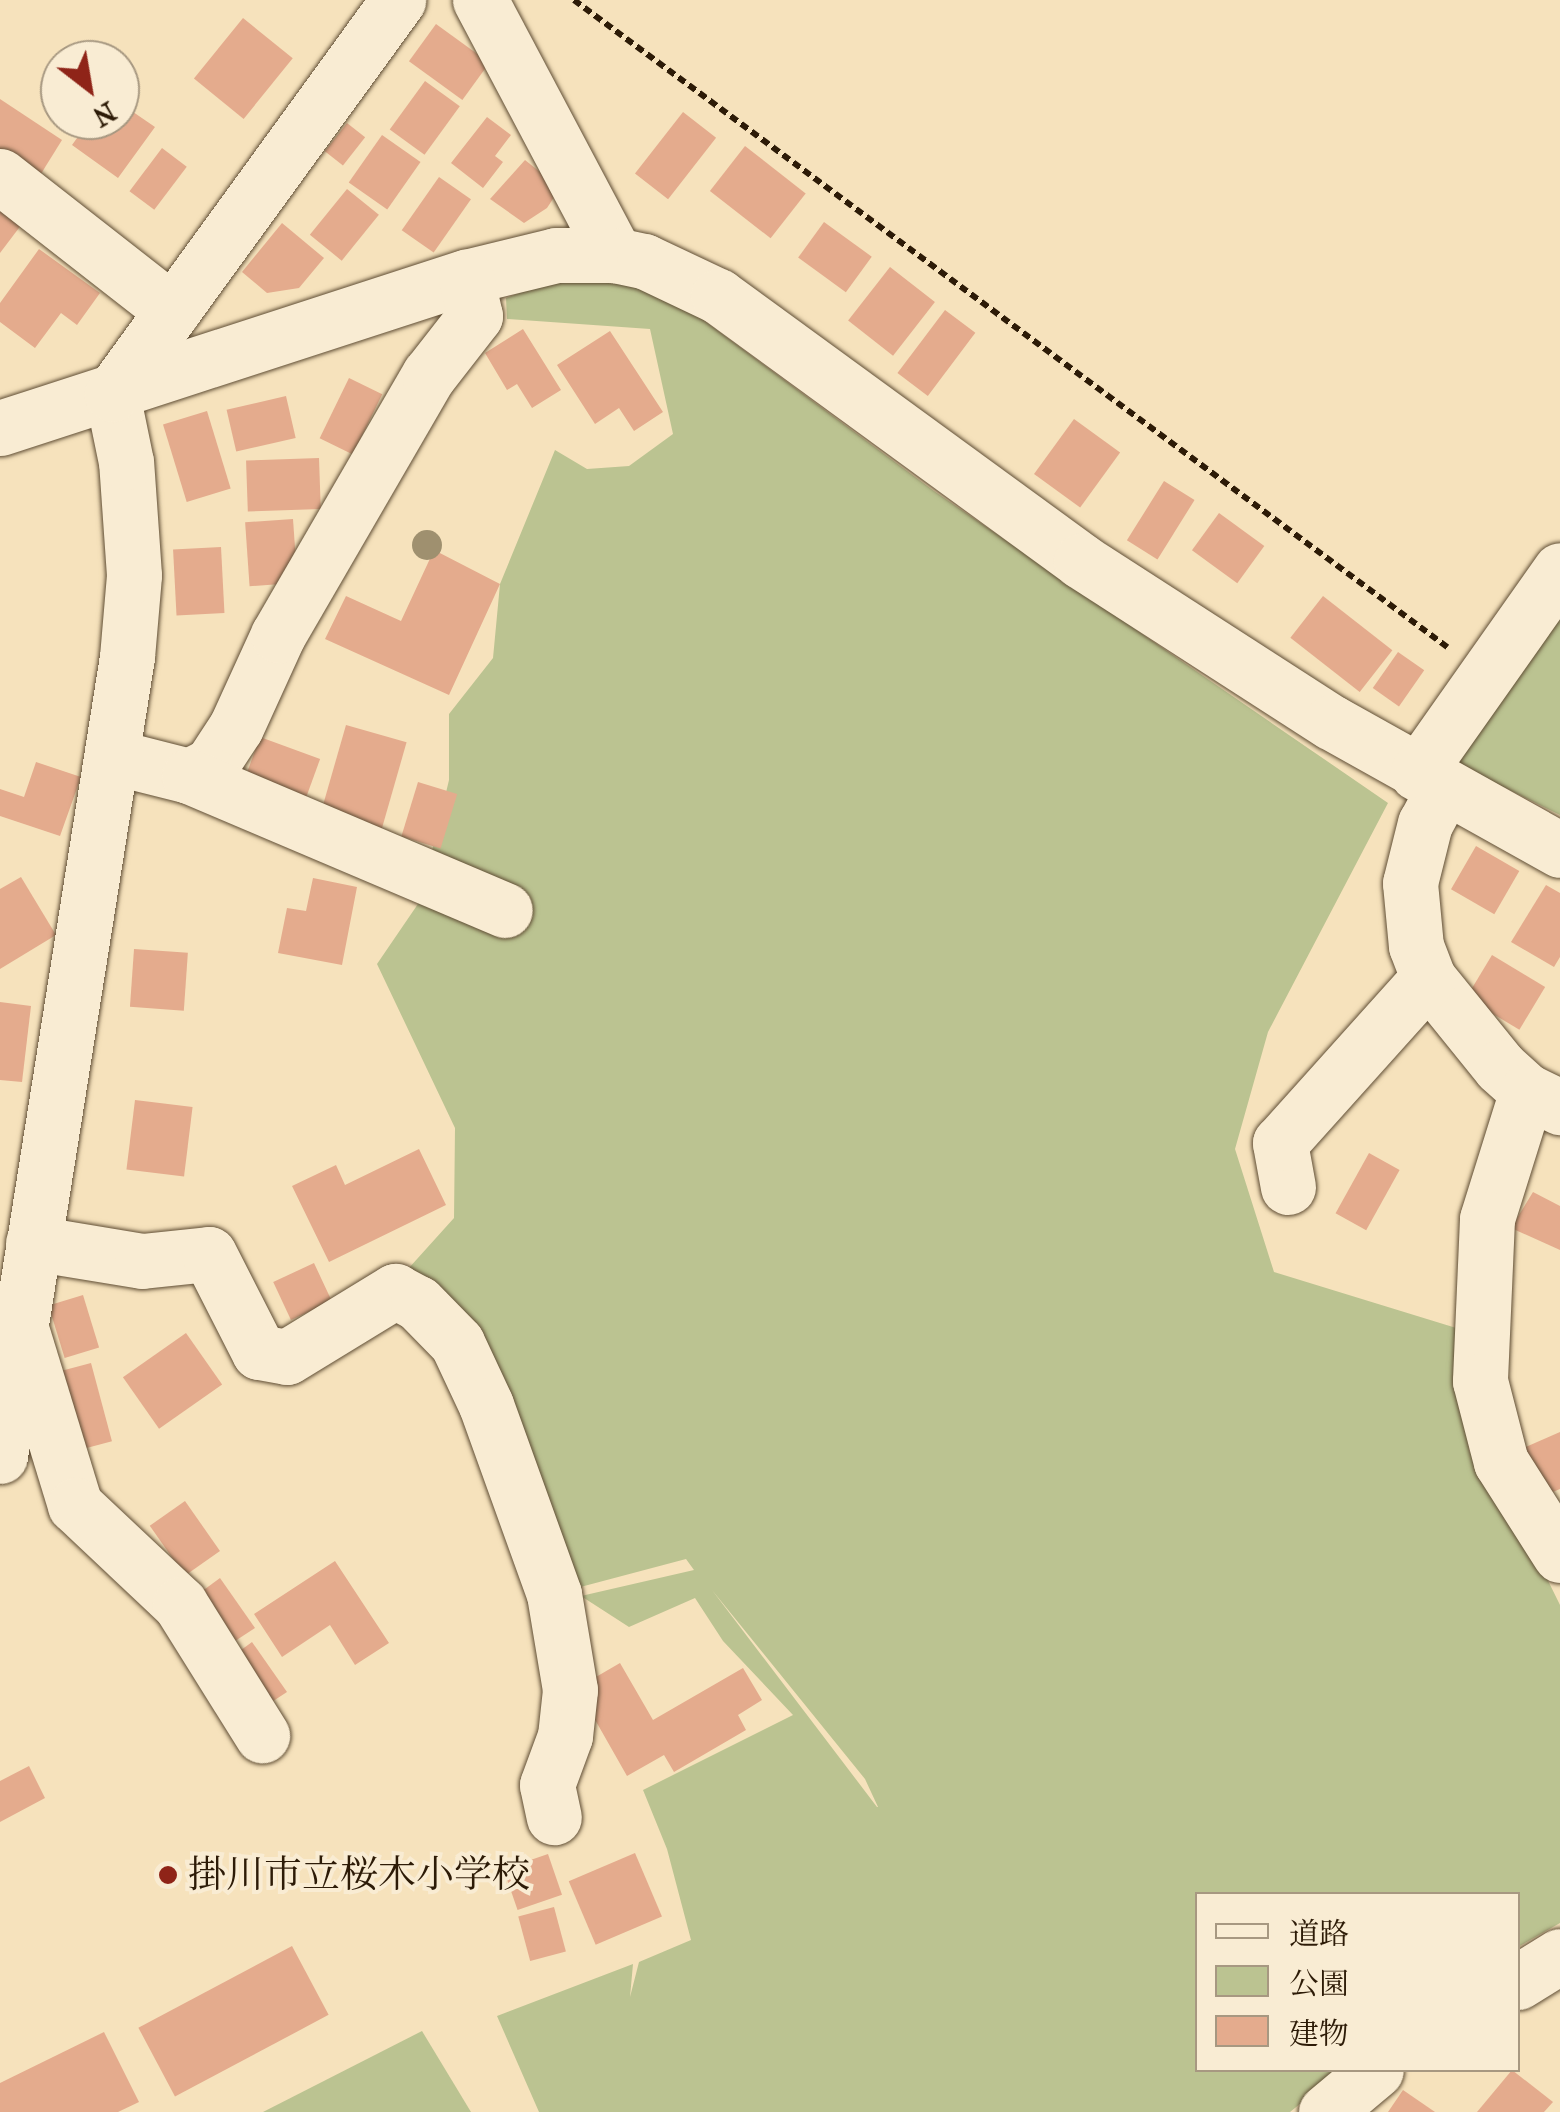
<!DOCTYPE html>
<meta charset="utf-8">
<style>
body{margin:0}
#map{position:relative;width:1560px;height:2112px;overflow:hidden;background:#f6e2bc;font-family:"IM FELL French Canon","Noto Serif JP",serif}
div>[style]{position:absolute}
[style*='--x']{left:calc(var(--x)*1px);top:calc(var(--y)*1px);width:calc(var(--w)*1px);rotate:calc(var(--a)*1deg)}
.green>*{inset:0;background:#bbc391}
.building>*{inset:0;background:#e4ab8d;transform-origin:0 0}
.path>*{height:6px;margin-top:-3px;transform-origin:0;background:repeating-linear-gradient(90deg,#2d1b07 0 8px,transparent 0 13px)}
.roads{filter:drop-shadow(0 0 2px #5f4d34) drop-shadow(0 0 2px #5f4d34)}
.minor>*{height:55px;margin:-27.5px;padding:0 27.5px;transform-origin:27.5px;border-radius:27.5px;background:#f9ecd3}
.trees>*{width:30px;height:30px;margin:-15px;border-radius:50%;background:#9f906f}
.dots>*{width:28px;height:28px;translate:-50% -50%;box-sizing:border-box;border:5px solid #f9ecd3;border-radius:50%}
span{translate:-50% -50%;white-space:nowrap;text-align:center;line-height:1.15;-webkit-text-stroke:8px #f9ecd3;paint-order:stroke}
.poi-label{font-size:38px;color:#2d1b07}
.left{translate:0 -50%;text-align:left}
.legend{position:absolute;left:1195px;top:1892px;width:325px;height:180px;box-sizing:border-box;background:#f9ecd3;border:2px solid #a79881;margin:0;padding:12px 18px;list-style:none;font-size:30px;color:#2d1b07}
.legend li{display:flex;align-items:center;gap:20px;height:50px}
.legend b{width:50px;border:2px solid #a79881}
.north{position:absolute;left:40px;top:40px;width:100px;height:100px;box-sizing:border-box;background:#f9ecd3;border:2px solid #a79881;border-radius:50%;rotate:149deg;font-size:28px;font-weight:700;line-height:40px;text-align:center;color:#2d1b07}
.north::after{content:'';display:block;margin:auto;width:35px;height:45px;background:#8f2418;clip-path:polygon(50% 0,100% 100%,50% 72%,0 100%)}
</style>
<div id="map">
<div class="green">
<i style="clip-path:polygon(evenodd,549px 282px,652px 282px,934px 491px,1388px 803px,1268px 1032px,1235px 1149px,1274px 1272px,1466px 1331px,1469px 1451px,1526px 1536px,1560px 1605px,1560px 1923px,1518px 1947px,1518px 1894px,1198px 1894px,1198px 2070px,1342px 2070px,1290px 2112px,539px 2112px,497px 2016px,633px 1964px,630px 1997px,639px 1962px,691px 1940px,667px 1849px,643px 1790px,793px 1715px,723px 1641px,695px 1598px,629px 1627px,581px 1596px,694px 1570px,686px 1559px,554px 1594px,399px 1279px,454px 1218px,455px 1128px,377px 964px,420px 901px,449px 780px,449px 714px,493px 658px,500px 584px,555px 450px,587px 469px,629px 466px,673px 434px,650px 329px,507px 319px,506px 298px,549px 282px,712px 1590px,865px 1779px,878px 1807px,877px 1807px,712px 1590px)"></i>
<i style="clip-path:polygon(1560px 612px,1560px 815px,1451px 761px)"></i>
<i style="clip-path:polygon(422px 2031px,471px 2112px,263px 2112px)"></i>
</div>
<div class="building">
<i style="left:243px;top:18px;width:64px;height:78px;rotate:39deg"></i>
<i style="left:436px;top:24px;width:66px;height:46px;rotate:36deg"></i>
<i style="left:425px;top:81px;width:43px;height:60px;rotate:36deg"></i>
<i style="clip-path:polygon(0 99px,62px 140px,39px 177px,0 150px)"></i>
<i style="clip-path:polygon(120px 103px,155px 127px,118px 178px,72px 145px,90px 120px,120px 120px)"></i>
<i style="left:683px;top:112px;width:42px;height:78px;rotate:38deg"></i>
<i style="clip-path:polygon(487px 117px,511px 135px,495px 156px,503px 162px,483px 188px,451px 163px)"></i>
<i style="left:347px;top:123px;width:23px;height:36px;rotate:38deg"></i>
<i style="left:382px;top:135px;width:47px;height:58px;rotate:35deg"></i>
<i style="left:745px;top:146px;width:77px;height:57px;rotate:38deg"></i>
<i style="left:162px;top:148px;width:31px;height:54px;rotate:37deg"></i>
<i style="clip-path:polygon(525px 160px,560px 188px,547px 208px,524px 223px,490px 199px)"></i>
<i style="left:439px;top:177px;width:39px;height:65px;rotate:35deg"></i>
<i style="left:347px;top:189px;width:41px;height:59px;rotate:39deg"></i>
<i style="clip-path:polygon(0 202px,25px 220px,0 253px)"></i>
<i style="left:824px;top:222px;width:59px;height:44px;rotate:36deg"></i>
<i style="clip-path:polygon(282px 223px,324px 258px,299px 288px,267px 293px,242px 272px)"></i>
<i style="clip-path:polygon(39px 249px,100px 293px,77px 325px,61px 313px,35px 348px,0 322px,0 303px)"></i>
<i style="left:890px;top:267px;width:57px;height:68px;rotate:38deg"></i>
<i style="left:945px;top:310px;width:38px;height:79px;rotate:37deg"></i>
<i style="clip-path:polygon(523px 329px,561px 390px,532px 408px,517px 384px,507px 390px,485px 353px)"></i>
<i style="clip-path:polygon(610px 331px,663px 412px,634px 431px,619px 408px,595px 424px,557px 365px)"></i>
<i style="left:349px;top:378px;width:37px;height:67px;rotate:26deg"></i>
<i style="left:286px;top:396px;width:43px;height:61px;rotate:77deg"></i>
<i style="left:207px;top:411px;width:81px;height:46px;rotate:73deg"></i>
<i style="left:1074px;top:419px;width:57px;height:68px;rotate:36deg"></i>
<i style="left:319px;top:458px;width:51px;height:73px;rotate:88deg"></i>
<i style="left:1164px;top:481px;width:36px;height:70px;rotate:32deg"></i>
<i style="left:1219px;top:513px;width:56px;height:46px;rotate:36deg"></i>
<i style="left:293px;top:519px;width:64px;height:48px;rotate:86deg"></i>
<i style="left:221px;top:547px;width:66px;height:48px;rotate:87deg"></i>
<i style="clip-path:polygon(434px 550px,500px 584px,449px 695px,325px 639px,346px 596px,401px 621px)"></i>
<i style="left:1323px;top:596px;width:88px;height:53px;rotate:38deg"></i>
<i style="left:1398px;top:652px;width:32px;height:44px;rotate:35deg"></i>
<i style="left:346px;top:725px;width:63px;height:101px;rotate:16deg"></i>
<i style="left:260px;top:737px;width:64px;height:48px;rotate:20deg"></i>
<i style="clip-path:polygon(36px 762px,81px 777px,60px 836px,0 816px,0 789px,24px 797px)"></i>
<i style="left:418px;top:782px;width:41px;height:57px;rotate:17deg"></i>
<i style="left:1476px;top:846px;width:50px;height:50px;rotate:30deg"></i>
<i style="clip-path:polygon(21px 877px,56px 935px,0 969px,0 889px)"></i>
<i style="clip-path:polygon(313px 878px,357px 887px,342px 965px,278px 953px,287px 908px,306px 911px)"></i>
<i style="clip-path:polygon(1546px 885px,1560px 893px,1560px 957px,1554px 967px,1511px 942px)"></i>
<i style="left:134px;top:949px;width:54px;height:58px;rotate:4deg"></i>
<i style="left:1492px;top:955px;width:62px;height:50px;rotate:31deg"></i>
<i style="clip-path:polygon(0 1002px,31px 1006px,22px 1082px,0 1080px)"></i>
<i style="left:135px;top:1100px;width:58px;height:70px;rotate:7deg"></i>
<i style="clip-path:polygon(419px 1149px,446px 1205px,329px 1262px,292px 1186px,336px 1165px,345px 1185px)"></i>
<i style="left:1369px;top:1153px;width:35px;height:69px;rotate:29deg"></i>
<i style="clip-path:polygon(1533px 1192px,1560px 1206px,1560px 1250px,1511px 1228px)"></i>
<i style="left:314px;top:1263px;width:42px;height:45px;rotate:65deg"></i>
<i style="left:83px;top:1295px;width:55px;height:36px;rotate:73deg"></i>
<i style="left:186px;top:1333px;width:63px;height:77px;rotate:55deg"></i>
<i style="left:91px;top:1363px;width:81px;height:35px;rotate:75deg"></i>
<i style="clip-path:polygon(1560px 1432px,1560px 1489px,1541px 1497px,1521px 1449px)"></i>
<i style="left:185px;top:1501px;width:61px;height:43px;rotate:55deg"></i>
<i style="clip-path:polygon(335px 1561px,389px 1643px,355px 1665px,330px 1625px,282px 1657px,254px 1614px)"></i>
<i style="clip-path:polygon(220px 1578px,255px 1628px,232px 1643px,201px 1592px)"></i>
<i style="clip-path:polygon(252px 1642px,287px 1692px,264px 1707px,233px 1656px)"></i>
<i style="clip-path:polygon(620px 1663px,653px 1720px,743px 1668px,762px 1700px,738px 1715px,746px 1730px,674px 1772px,664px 1755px,627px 1776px,577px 1688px)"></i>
<i style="clip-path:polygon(29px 1766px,45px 1798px,0 1822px,0 1781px)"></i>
<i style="left:635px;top:1853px;width:69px;height:72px;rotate:67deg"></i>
<i style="left:548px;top:1854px;width:43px;height:47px;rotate:71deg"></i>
<i style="left:554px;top:1907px;width:46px;height:37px;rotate:75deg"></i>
<i style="left:292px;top:1946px;width:78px;height:174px;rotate:62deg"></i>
<i style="clip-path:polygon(104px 2032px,139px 2102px,118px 2112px,0 2112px,0 2083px)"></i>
<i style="clip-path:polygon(1512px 2070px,1553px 2102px,1544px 2112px,1477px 2112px)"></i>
<i style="clip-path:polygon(1403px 2090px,1435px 2112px,1388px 2112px)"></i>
</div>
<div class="path">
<i style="--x:574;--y:0;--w:1087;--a:36.54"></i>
</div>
<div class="roads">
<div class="minor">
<i style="--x:480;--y:0;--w:289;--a:62.1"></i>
<i style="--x:0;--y:176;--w:219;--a:38"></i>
<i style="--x:0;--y:428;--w:490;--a:-18"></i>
<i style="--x:466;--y:277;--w:93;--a:-13.7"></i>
<i style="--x:556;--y:255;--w:59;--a:0"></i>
<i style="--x:615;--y:255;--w:30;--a:12"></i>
<i style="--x:644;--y:261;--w:82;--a:25.3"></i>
<i style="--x:718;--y:296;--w:449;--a:36.1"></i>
<i style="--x:1081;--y:561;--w:297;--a:32.8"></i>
<i style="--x:1331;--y:722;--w:262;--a:29.2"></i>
<i style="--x:114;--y:757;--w:77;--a:14.2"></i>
<i style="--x:189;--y:776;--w:25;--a:-27"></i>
<i style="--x:211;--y:765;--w:45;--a:-56.7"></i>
<i style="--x:236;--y:727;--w:101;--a:-65.5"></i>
<i style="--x:278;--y:635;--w:301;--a:-59.9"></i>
<i style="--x:429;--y:375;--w:75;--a:-52.1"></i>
<i style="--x:475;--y:316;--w:40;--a:-103"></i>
<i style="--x:1417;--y:773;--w:248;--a:-54.8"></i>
<i style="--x:189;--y:776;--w:343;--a:23"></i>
<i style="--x:1444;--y:788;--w:40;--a:118"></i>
<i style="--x:1425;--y:823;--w:62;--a:104"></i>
<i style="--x:1410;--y:883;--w:63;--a:84.6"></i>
<i style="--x:1416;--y:946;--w:34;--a:69"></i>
<i style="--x:1428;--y:978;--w:114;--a:51"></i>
<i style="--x:1500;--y:1067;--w:36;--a:42"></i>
<i style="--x:1527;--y:1091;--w:37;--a:26"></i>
<i style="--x:1527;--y:1091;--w:134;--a:107.4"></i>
<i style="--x:1487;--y:1219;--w:162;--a:92.5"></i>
<i style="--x:1480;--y:1381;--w:84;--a:75.5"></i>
<i style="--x:1501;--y:1462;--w:110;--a:57.6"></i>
<i style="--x:1288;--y:1187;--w:45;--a:-100.3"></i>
<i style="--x:1280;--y:1143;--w:222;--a:-48.1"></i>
<i style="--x:33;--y:1243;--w:110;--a:9.4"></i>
<i style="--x:142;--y:1261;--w:67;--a:-6"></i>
<i style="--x:209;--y:1254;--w:110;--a:63"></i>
<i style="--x:259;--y:1352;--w:28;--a:10"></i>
<i style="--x:287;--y:1357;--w:127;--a:-31.4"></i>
<i style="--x:395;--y:1291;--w:26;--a:28"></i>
<i style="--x:418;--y:1303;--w:56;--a:45.7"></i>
<i style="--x:457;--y:1343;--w:68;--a:64.9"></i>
<i style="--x:486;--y:1405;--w:201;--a:70.2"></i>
<i style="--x:554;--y:1594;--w:97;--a:80.5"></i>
<i style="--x:570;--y:1690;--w:46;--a:96.2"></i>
<i style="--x:565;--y:1736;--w:52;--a:110.2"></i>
<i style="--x:547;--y:1785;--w:33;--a:78"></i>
<i style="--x:23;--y:1335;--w:178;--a:73"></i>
<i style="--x:75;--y:1505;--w:144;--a:43.3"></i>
<i style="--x:180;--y:1604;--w:155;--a:58"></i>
<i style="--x:0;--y:1456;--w:809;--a:-80.97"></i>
<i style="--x:127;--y:657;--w:82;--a:-85.1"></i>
<i style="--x:134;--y:575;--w:113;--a:-94"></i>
<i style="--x:126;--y:462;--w:69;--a:-101.6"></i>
<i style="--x:112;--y:394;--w:487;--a:-54"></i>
<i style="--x:1518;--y:1982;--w:49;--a:-31.8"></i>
<i style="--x:1326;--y:2112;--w:65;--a:-40"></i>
</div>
</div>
<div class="trees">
<i style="left:427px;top:545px"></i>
</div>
<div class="dots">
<i style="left:168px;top:1875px;background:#8f2418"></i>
</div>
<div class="poi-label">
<span class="left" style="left:188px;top:1875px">掛川市立桜木小学校</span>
</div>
<ul class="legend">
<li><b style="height:12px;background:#f9ecd3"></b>道路</li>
<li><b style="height:28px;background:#bbc391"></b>公園</li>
<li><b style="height:28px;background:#e4ab8d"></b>建物</li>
</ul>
<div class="north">N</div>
</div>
